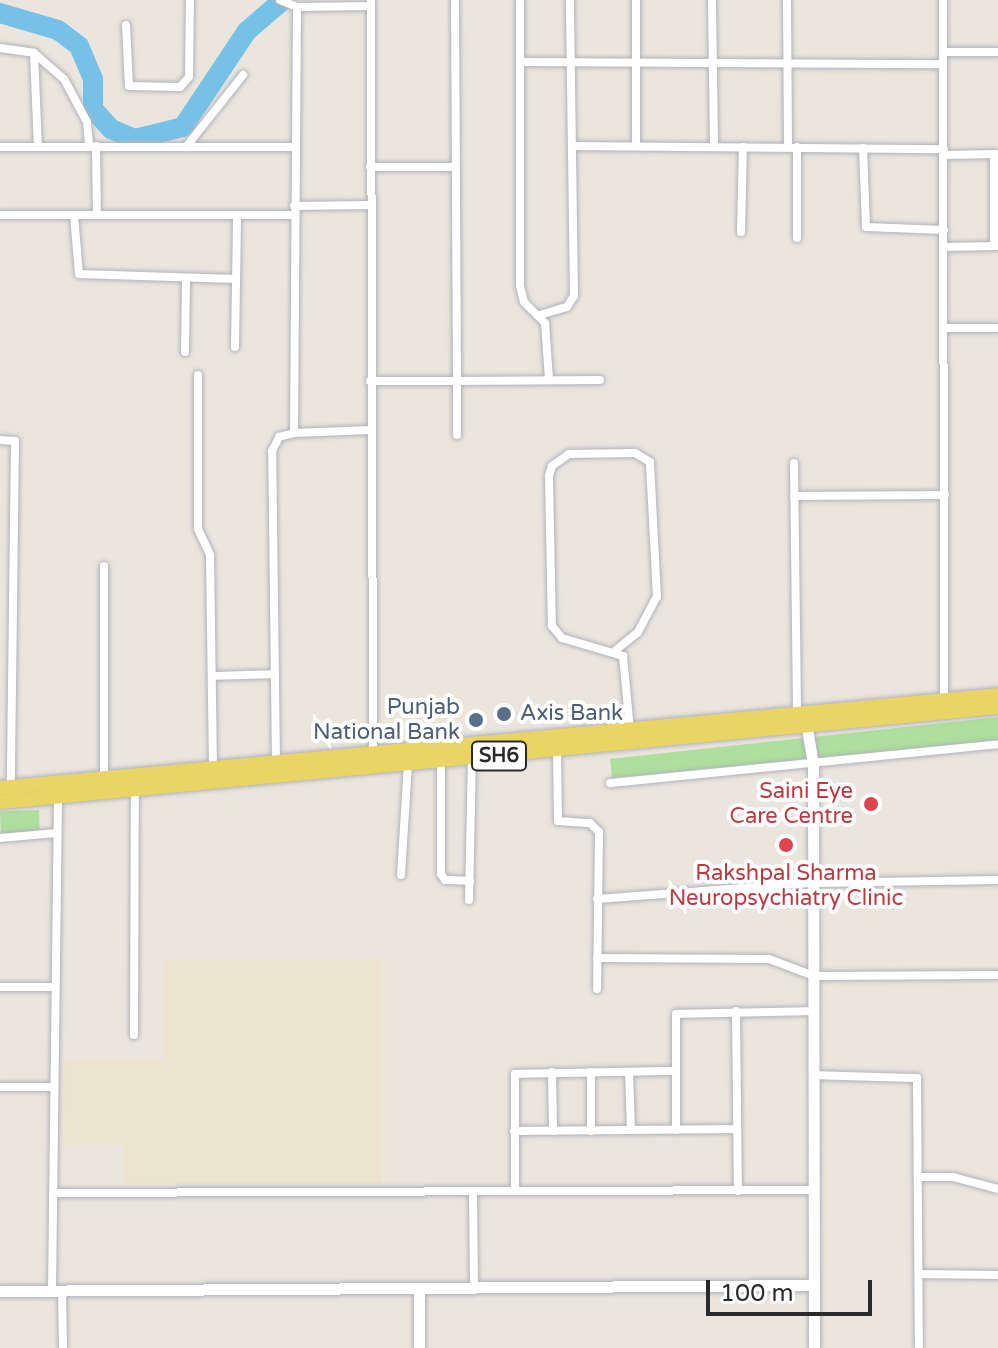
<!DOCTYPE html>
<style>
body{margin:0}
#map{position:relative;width:998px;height:1348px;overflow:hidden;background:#ebe6dd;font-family:"Varela Round",sans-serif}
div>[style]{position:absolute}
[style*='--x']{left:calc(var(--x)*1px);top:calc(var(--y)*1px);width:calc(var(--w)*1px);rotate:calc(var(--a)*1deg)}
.education>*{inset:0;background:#ece4cd}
.green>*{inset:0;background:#aedf9c;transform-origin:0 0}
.river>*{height:20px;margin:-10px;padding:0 10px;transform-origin:10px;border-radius:10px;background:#75c1e8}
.roads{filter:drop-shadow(0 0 2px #b0b2bd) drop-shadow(0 0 2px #b0b2bd)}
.minor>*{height:8px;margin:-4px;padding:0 4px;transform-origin:4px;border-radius:4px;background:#fff}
.tertiary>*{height:11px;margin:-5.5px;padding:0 5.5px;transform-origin:5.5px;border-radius:5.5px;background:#fff}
.primary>*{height:14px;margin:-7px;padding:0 7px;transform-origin:7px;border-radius:7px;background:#e9d464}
.dots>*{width:22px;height:22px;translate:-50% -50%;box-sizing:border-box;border:4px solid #fff;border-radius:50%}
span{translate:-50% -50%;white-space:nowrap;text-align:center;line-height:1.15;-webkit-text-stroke:8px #fff;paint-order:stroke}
.shield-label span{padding:2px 6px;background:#fff;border:2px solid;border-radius:6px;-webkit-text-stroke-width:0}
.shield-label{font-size:20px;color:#2a2a2a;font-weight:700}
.service-label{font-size:22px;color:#4e5e75}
.right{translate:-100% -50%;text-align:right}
.left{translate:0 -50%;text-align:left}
.health-label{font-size:22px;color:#be3a42}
.scale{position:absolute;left:706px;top:1280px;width:166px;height:36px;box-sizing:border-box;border:4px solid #2a2a2a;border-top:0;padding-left:10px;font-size:24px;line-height:28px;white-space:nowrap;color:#2a2a2a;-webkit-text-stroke:6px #fff;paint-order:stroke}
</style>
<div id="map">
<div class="education">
<i style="clip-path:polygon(164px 959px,382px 959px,382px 1184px,124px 1184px,123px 1145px,65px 1145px,64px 1060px,164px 1060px)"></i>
</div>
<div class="green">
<i style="clip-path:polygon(998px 717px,998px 740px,612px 778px,610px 759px)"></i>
<i style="left:39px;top:810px;width:29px;height:39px;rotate:88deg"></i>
</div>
<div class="river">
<i style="--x:0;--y:13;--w:60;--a:16.3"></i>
<i style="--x:58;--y:30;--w:26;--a:37"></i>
<i style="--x:79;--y:46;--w:36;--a:67"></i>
<i style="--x:93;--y:79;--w:30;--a:90"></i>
<i style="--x:93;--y:109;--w:27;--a:48"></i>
<i style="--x:111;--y:129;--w:26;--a:23"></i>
<i style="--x:135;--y:139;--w:49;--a:-14"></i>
<i style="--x:183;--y:127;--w:115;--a:-56.3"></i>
<i style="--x:247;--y:31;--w:48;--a:-40.7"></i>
</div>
<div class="roads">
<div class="minor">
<i style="--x:280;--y:0;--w:18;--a:22"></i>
<i style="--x:297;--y:7;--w:74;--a:-0.8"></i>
<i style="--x:371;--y:0;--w:754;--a:89.85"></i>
<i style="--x:520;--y:0;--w:286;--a:90"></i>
<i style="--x:520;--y:286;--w:16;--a:76"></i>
<i style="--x:524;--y:302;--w:30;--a:45"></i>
<i style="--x:545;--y:323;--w:56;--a:85.9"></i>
<i style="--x:636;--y:0;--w:146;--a:90"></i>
<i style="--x:712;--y:0;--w:147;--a:89.2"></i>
<i style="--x:787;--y:0;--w:147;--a:89.6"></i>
<i style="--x:943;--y:0;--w:699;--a:89.92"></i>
<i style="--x:297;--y:7;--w:426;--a:90.4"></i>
<i style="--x:294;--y:433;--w:76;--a:-2.3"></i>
<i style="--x:126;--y:25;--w:61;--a:87.2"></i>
<i style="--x:129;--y:86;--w:51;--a:1.1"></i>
<i style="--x:180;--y:87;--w:13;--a:-48"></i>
<i style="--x:189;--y:77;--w:77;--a:-89.3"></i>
<i style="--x:0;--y:48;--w:34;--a:8"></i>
<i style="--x:34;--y:53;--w:40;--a:41"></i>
<i style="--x:64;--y:79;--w:49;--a:61.9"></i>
<i style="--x:87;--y:122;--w:24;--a:85"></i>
<i style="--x:943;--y:52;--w:55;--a:0"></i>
<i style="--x:34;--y:53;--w:94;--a:87.6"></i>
<i style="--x:520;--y:62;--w:423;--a:0.3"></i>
<i style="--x:96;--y:146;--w:69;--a:89.2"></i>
<i style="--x:572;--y:146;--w:372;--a:0.5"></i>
<i style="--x:0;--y:147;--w:295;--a:0"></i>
<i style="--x:186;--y:147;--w:92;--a:-51.6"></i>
<i style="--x:797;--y:147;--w:91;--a:90"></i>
<i style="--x:863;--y:148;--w:79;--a:87.8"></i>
<i style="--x:866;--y:227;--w:78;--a:2.2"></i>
<i style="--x:994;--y:154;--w:92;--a:90"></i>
<i style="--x:944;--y:155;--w:51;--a:-1.1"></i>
<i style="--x:370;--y:167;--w:84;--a:0"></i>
<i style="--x:294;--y:206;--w:76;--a:-0.8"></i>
<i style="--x:0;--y:215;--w:294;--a:0"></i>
<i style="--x:74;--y:215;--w:59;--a:85.2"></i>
<i style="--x:79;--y:274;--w:157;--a:1.8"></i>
<i style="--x:741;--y:232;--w:85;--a:-88.7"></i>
<i style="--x:944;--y:247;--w:53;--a:-1.1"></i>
<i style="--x:540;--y:315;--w:28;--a:-17"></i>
<i style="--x:567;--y:307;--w:13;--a:-58"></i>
<i style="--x:574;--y:296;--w:296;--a:-90.8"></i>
<i style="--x:944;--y:328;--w:54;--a:0"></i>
<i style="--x:235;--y:347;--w:132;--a:-89.1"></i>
<i style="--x:185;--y:352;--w:74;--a:-89.2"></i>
<i style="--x:198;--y:375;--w:154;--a:90"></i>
<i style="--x:198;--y:529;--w:29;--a:65"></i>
<i style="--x:210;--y:555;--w:214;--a:89.2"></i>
<i style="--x:370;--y:381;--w:87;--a:0"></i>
<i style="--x:457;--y:381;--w:381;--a:-90.3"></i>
<i style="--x:457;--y:435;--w:54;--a:-90"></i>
<i style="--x:457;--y:381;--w:143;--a:-0.4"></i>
<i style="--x:0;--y:440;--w:15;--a:4"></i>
<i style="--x:15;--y:441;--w:346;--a:90.7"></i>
<i style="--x:794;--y:463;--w:250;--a:89.3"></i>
<i style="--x:794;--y:496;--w:151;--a:-0.4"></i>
<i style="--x:616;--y:650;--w:28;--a:-39"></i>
<i style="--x:638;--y:632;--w:40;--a:-62"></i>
<i style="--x:657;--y:597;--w:135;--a:-93"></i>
<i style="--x:650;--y:462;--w:17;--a:-149"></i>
<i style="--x:635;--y:453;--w:66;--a:179.1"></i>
<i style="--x:569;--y:454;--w:21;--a:145"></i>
<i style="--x:552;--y:466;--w:10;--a:107"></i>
<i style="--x:549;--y:476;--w:150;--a:88.9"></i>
<i style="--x:552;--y:626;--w:16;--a:50"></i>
<i style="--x:562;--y:638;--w:64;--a:16.4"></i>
<i style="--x:623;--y:656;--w:74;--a:84.6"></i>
<i style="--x:212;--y:676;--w:62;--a:-1.8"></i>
<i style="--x:557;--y:750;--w:71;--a:89.2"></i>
<i style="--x:558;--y:821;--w:32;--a:4"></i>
<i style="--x:590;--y:823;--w:13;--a:45"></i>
<i style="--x:599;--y:832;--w:157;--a:90.7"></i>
<i style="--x:441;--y:762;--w:112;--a:90"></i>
<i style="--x:441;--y:874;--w:7;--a:56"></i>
<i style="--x:445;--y:880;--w:25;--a:2"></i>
<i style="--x:276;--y:763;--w:312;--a:-90.7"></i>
<i style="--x:272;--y:451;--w:16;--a:-63"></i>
<i style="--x:279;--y:437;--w:16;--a:-15"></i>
<i style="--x:104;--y:779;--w:213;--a:-90"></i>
<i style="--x:610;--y:783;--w:390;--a:-5.7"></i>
<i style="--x:0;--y:838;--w:57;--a:-5"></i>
<i style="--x:401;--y:875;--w:110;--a:-86.4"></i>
<i style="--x:597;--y:899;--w:216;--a:-4.3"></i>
<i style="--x:812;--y:883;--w:186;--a:-0.9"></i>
<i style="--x:469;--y:900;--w:142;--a:-88.8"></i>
<i style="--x:597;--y:958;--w:172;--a:0.3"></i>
<i style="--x:769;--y:959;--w:48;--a:20.7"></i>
<i style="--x:814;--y:976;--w:184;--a:-0.3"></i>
<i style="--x:0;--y:987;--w:55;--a:0"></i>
<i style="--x:736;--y:1011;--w:180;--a:89.4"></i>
<i style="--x:134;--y:1035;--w:247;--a:-89.8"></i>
<i style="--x:552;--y:1072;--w:59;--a:89"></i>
<i style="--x:591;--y:1072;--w:59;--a:90"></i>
<i style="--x:629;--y:1072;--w:58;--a:88"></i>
<i style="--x:814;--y:1075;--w:103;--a:1.7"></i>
<i style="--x:917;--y:1078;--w:270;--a:89.6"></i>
<i style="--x:0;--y:1087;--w:54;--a:0"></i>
<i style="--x:676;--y:1130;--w:116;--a:-90"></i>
<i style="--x:676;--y:1014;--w:138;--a:-1.2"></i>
<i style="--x:514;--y:1131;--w:223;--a:-0.5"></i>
<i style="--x:919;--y:1177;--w:34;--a:0"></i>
<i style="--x:953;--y:1177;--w:47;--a:14.9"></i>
<i style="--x:473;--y:1191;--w:99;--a:89.4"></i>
<i style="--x:515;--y:1191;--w:117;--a:-90"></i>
<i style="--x:515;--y:1074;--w:160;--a:-1.1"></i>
<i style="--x:53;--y:1193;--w:761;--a:-0.23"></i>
<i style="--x:919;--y:1274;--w:79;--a:0.7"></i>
<i style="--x:52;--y:1290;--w:495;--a:-89.3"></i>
<i style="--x:62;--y:1291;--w:57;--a:89"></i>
</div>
<div class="tertiary">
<i style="--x:805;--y:717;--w:48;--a:80.3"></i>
<i style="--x:813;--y:764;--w:584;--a:89.9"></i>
<i style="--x:0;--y:1291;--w:814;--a:-0.42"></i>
<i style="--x:419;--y:1291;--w:57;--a:90"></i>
</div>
<div class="primary">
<i style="--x:0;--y:788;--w:1002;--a:-5.32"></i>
<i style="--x:0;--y:802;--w:1003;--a:-5.44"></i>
</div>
</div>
<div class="dots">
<i style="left:504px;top:714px;background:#5c6f8a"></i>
<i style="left:476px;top:720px;background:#5c6f8a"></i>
<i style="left:871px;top:804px;background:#e0444e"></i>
<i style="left:786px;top:845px;background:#e0444e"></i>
</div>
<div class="shield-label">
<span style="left:499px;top:756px">SH6</span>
</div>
<div class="service-label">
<span class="right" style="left:460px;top:720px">Punjab<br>National Bank</span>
<span class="left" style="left:520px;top:714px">Axis Bank</span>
</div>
<div class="health-label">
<span class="right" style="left:853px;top:804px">Saini Eye<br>Care Centre</span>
<span style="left:786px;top:886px">Rakshpal Sharma<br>Neuropsychiatry Clinic</span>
</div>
<div class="scale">100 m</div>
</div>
